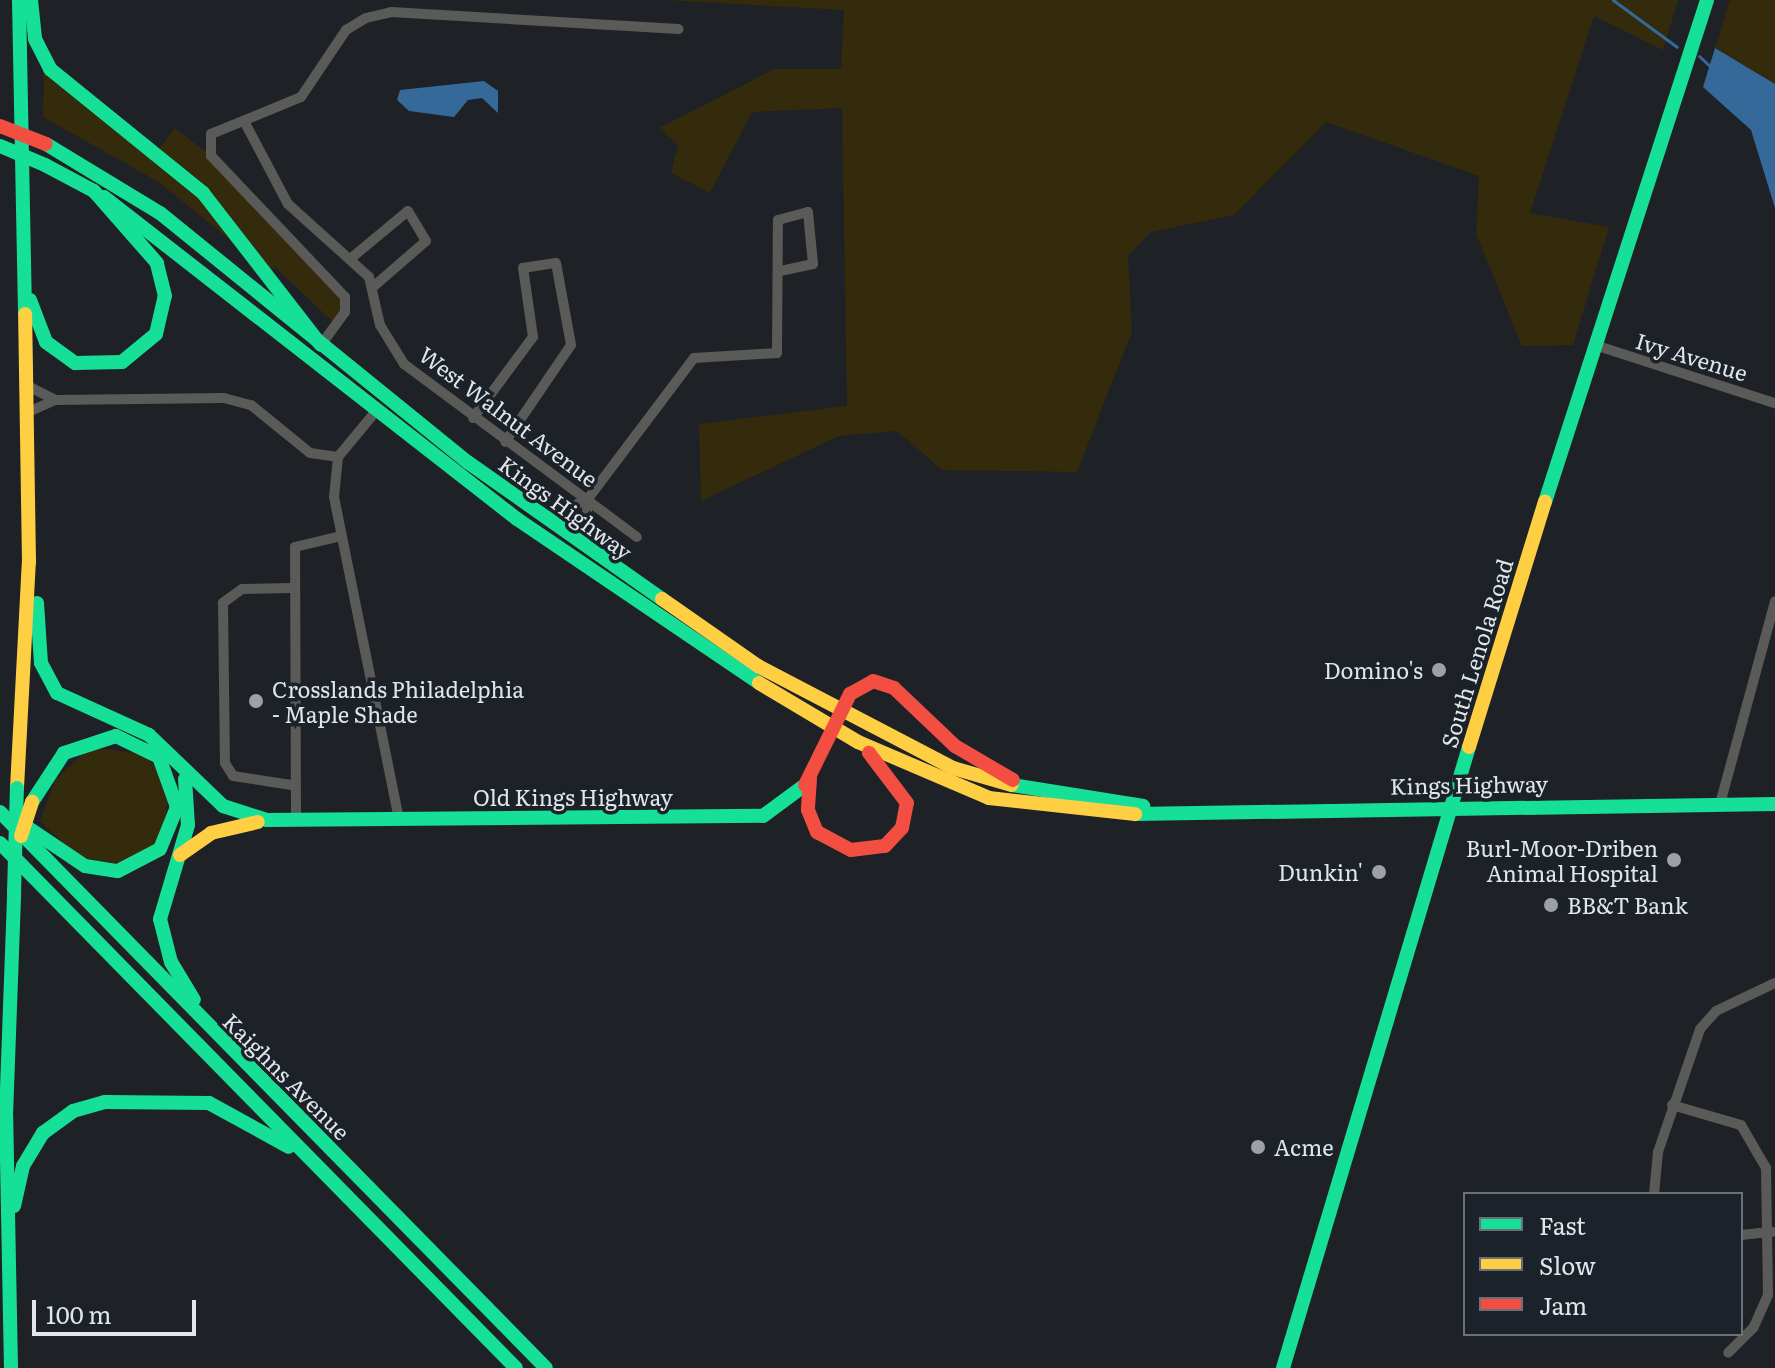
<!DOCTYPE html>
<style>
body{margin:0}
#map{position:relative;width:1775px;height:1368px;overflow:hidden;background:#1e2226;font-family:Literata,serif}
div>[style]{position:absolute}
[style*='--x']{left:calc(var(--x)*1px);top:calc(var(--y)*1px);width:calc(var(--w)*1px);rotate:calc(var(--a)*1deg)}
.green>*{inset:0;background:#342a0c}
.water>*{inset:0;background:#34699a}
.stream>*{height:3px;margin:-1.5px;padding:0 1.5px;transform-origin:1.5px;border-radius:1.5px;background:#34699a}
.street>*{height:10px;margin:-5px;padding:0 5px;transform-origin:5px;border-radius:5px;background:#5a5a59}
.fast>*{height:14px;margin:-7px;padding:0 7px;transform-origin:7px;border-radius:7px;background:#16e098}
.slow>*{height:14px;margin:-7px;padding:0 7px;transform-origin:7px;border-radius:7px;background:#ffcf43}
.jam>*{height:14px;margin:-7px;padding:0 7px;transform-origin:7px;border-radius:7px;background:#f24e42}
.fast-bridge>*{height:14px;margin:-7px;padding:0 7px;transform-origin:7px;border-radius:7px;background:#16e098}
.slow-bridge>*{height:14px;margin:-7px;padding:0 7px;transform-origin:7px;border-radius:7px;background:#ffcf43}
.jam-bridge>*{height:14px;margin:-7px;padding:0 7px;transform-origin:7px;border-radius:7px;background:#f24e42}
.dots>*{width:22px;height:22px;translate:-50% -50%;box-sizing:border-box;border:4px solid #1b2229;border-radius:50%}
span{translate:-50% -50%;white-space:nowrap;text-align:center;line-height:1.15;-webkit-text-stroke:7px #1b2229;paint-order:stroke}
.street-label{font-size:22px;color:#e1e6eb}
.poi-label{font-size:22px;color:#e1e6eb}
.right{translate:-100% -50%;text-align:right}
.left{translate:0 -50%;text-align:left}
.legend{position:absolute;left:1463px;top:1192px;width:280px;height:144px;box-sizing:border-box;background:#1b2229;border:2px solid #6a7077;margin:0;padding:10px 14px;list-style:none;font-size:24px;color:#e1e6eb}
.legend li{display:flex;align-items:center;gap:16px;height:40px}
.legend b{width:40px;border:2px solid #6a7077}
.scale{position:absolute;left:32px;top:1300px;width:164px;height:36px;box-sizing:border-box;border:4px solid #e1e6eb;border-top:0;padding-left:10px;font-size:24px;line-height:28px;white-space:nowrap;color:#e1e6eb;-webkit-text-stroke:6px #1b2229;paint-order:stroke}
</style>
<div id="map">
<div class="green">
<i style="clip-path:polygon(665px 0,1678px 0,1663px 50px,1594px 16px,1530px 213px,1609px 227px,1573px 345px,1522px 346px,1476px 234px,1479px 176px,1326px 122px,1234px 215px,1151px 232px,1128px 256px,1132px 332px,1077px 472px,942px 470px,897px 431px,839px 436px,701px 501px,699px 424px,847px 406px,842px 108px,752px 112px,710px 193px,671px 173px,678px 145px,659px 128px,775px 69px,841px 69px,844px 10px)"></i>
<i style="clip-path:polygon(1730px 0,1775px 0,1775px 84px,1715px 48px)"></i>
<i style="clip-path:polygon(44px 69px,156px 153px,175px 128px,215px 159px,342px 287px,344px 314px,335px 324px,276px 268px,269px 271px,157px 181px,43px 117px)"></i>
<i style="clip-path:polygon(90px 747px,145px 754px,170px 788px,161px 842px,124px 865px,77px 857px,40px 821px,55px 780px)"></i>
</div>
<div class="water">
<i style="clip-path:polygon(1715px 48px,1775px 84px,1775px 208px,1751px 130px,1703px 87px)"></i>
<i style="clip-path:polygon(484px 81px,498px 91px,498px 113px,482px 98px,468px 100px,454px 117px,409px 111px,397px 100px,400px 90px)"></i>
</div>
<div class="stream">
<i style="--x:1613;--y:0;--w:79;--a:36.3"></i>
<i style="--x:1699;--y:56;--w:19;--a:43"></i>
</div>
<div class="street">
<i style="--x:244;--y:121;--w:94;--a:62.1"></i>
<i style="--x:288;--y:204;--w:109;--a:42"></i>
<i style="--x:369;--y:277;--w:49;--a:77.1"></i>
<i style="--x:380;--y:325;--w:46;--a:58.4"></i>
<i style="--x:404;--y:364;--w:290;--a:36.6"></i>
<i style="--x:350;--y:259;--w:75;--a:-39.6"></i>
<i style="--x:408;--y:211;--w:35;--a:59"></i>
<i style="--x:426;--y:241;--w:69;--a:139.1"></i>
<i style="--x:321;--y:345;--w:41;--a:-54"></i>
<i style="--x:345;--y:312;--w:15;--a:-90"></i>
<i style="--x:345;--y:297;--w:195;--a:-133.5"></i>
<i style="--x:211;--y:156;--w:22;--a:-90"></i>
<i style="--x:211;--y:134;--w:97;--a:-22.3"></i>
<i style="--x:301;--y:97;--w:81;--a:-56.1"></i>
<i style="--x:346;--y:30;--w:23;--a:-31"></i>
<i style="--x:366;--y:18;--w:26;--a:-13"></i>
<i style="--x:391;--y:12;--w:288;--a:3.4"></i>
<i style="--x:1598;--y:346;--w:186;--a:17.9"></i>
<i style="--x:26;--y:385;--w:33;--a:27"></i>
<i style="--x:26;--y:413;--w:32;--a:-24"></i>
<i style="--x:55;--y:400;--w:169;--a:-0.7"></i>
<i style="--x:224;--y:398;--w:28;--a:15"></i>
<i style="--x:251;--y:405;--w:76;--a:39.1"></i>
<i style="--x:310;--y:453;--w:28;--a:8"></i>
<i style="--x:338;--y:457;--w:60;--a:-50.4"></i>
<i style="--x:473;--y:418;--w:101;--a:-53.5"></i>
<i style="--x:533;--y:337;--w:70;--a:-98.2"></i>
<i style="--x:523;--y:268;--w:33;--a:-9"></i>
<i style="--x:556;--y:263;--w:83;--a:79.6"></i>
<i style="--x:571;--y:345;--w:117;--a:124.2"></i>
<i style="--x:338;--y:457;--w:40;--a:95.7"></i>
<i style="--x:334;--y:497;--w:329;--a:78.6"></i>
<i style="--x:587;--y:500;--w:49;--a:88.8"></i>
<i style="--x:545;--y:518;--w:46;--a:-23.2"></i>
<i style="--x:587;--y:500;--w:178;--a:-53"></i>
<i style="--x:694;--y:358;--w:83;--a:-3.4"></i>
<i style="--x:777;--y:353;--w:133;--a:-89.6"></i>
<i style="--x:778;--y:220;--w:31;--a:-15"></i>
<i style="--x:808;--y:212;--w:52;--a:84.5"></i>
<i style="--x:813;--y:264;--w:34;--a:168"></i>
<i style="--x:291;--y:588;--w:49;--a:178.8"></i>
<i style="--x:242;--y:589;--w:24;--a:144"></i>
<i style="--x:223;--y:603;--w:160;--a:89.3"></i>
<i style="--x:225;--y:763;--w:15;--a:58"></i>
<i style="--x:233;--y:776;--w:59;--a:8.8"></i>
<i style="--x:1720;--y:804;--w:210;--a:-74.8"></i>
<i style="--x:296;--y:821;--w:274;--a:-90.2"></i>
<i style="--x:295;--y:547;--w:47;--a:-13.4"></i>
<i style="--x:1672;--y:1105;--w:72;--a:16.2"></i>
<i style="--x:1741;--y:1125;--w:50;--a:59.8"></i>
<i style="--x:1766;--y:1168;--w:127;--a:89.1"></i>
<i style="--x:1768;--y:1295;--w:36;--a:114"></i>
<i style="--x:1753;--y:1328;--w:35;--a:135"></i>
<i style="--x:1654;--y:1194;--w:42;--a:-84.6"></i>
<i style="--x:1658;--y:1152;--w:130;--a:-71.1"></i>
<i style="--x:1700;--y:1029;--w:24;--a:-48"></i>
<i style="--x:1716;--y:1011;--w:65;--a:-25.4"></i>
<i style="--x:1741;--y:1235;--w:31;--a:-6"></i>
</div>
<div class="fast">
<i style="--x:19;--y:0;--w:314;--a:88.9"></i>
<i style="--x:31;--y:0;--w:39;--a:84"></i>
<i style="--x:35;--y:39;--w:34;--a:63"></i>
<i style="--x:50;--y:69;--w:197;--a:39"></i>
<i style="--x:203;--y:193;--w:192;--a:52.2"></i>
<i style="--x:46;--y:144;--w:133;--a:31.2"></i>
<i style="--x:160;--y:213;--w:397;--a:39"></i>
<i style="--x:469;--y:463;--w:236;--a:35.2"></i>
<i style="--x:45;--y:165;--w:55;--a:28"></i>
<i style="--x:104;--y:197;--w:524;--a:37.94"></i>
<i style="--x:517;--y:519;--w:292;--a:34.1"></i>
<i style="--x:30;--y:300;--w:45;--a:69.1"></i>
<i style="--x:46;--y:342;--w:36;--a:36"></i>
<i style="--x:75;--y:363;--w:47;--a:-1.2"></i>
<i style="--x:122;--y:362;--w:44;--a:-39.5"></i>
<i style="--x:156;--y:334;--w:39;--a:-77"></i>
<i style="--x:165;--y:296;--w:34;--a:-104"></i>
<i style="--x:157;--y:263;--w:96;--a:-131.2"></i>
<i style="--x:1545;--y:502;--w:527;--a:-72.11"></i>
<i style="--x:37;--y:603;--w:60;--a:86.2"></i>
<i style="--x:41;--y:663;--w:34;--a:62"></i>
<i style="--x:57;--y:693;--w:101;--a:24.5"></i>
<i style="--x:149;--y:735;--w:103;--a:43.8"></i>
<i style="--x:223;--y:806;--w:46;--a:17.7"></i>
<i style="--x:185;--y:779;--w:46;--a:86.3"></i>
<i style="--x:188;--y:825;--w:98;--a:106.6"></i>
<i style="--x:160;--y:919;--w:44;--a:75.7"></i>
<i style="--x:171;--y:962;--w:44;--a:58.8"></i>
<i style="--x:1012;--y:785;--w:133;--a:9.1"></i>
<i style="--x:0;--y:812;--w:779;--a:45.52"></i>
<i style="--x:1135;--y:814;--w:640;--a:-0.9"></i>
<i style="--x:267;--y:820;--w:496;--a:-0.5"></i>
<i style="--x:763;--y:816;--w:52;--a:-36.4"></i>
<i style="--x:21;--y:823;--w:77;--a:33.9"></i>
<i style="--x:85;--y:866;--w:33;--a:9"></i>
<i style="--x:118;--y:871;--w:47;--a:-27.6"></i>
<i style="--x:160;--y:849;--w:45;--a:-68"></i>
<i style="--x:177;--y:807;--w:53;--a:-109.8"></i>
<i style="--x:159;--y:757;--w:48;--a:-154"></i>
<i style="--x:116;--y:736;--w:55;--a:161.9"></i>
<i style="--x:64;--y:753;--w:59;--a:123.1"></i>
<i style="--x:0;--y:843;--w:736;--a:45.5"></i>
<i style="--x:14;--y:1206;--w:41;--a:-77.3"></i>
<i style="--x:23;--y:1166;--w:39;--a:-59"></i>
<i style="--x:43;--y:1133;--w:37;--a:-36"></i>
<i style="--x:73;--y:1111;--w:33;--a:-16"></i>
<i style="--x:105;--y:1102;--w:104;--a:0.6"></i>
<i style="--x:209;--y:1103;--w:91;--a:28.8"></i>
<i style="--x:11;--y:1368;--w:252;--a:-91.1"></i>
<i style="--x:6;--y:1116;--w:223;--a:-87.9"></i>
<i style="--x:1283;--y:1368;--w:648;--a:-73.33"></i>
</div>
<div class="slow">
<i style="--x:662;--y:599;--w:117;--a:34.9"></i>
<i style="--x:758;--y:666;--w:220;--a:27.6"></i>
<i style="--x:953;--y:768;--w:61;--a:16.1"></i>
<i style="--x:759;--y:683;--w:115;--a:30.8"></i>
<i style="--x:858;--y:742;--w:142;--a:23.1"></i>
<i style="--x:989;--y:798;--w:147;--a:6.3"></i>
<i style="--x:1469;--y:747;--w:257;--a:-72.8"></i>
<i style="--x:17;--y:788;--w:226;--a:-87"></i>
<i style="--x:29;--y:562;--w:248;--a:-90.9"></i>
<i style="--x:180;--y:855;--w:38;--a:-35"></i>
<i style="--x:211;--y:833;--w:48;--a:-13.2"></i>
</div>
<div class="jam">
<i style="--x:810;--y:779;--w:31;--a:94"></i>
<i style="--x:808;--y:810;--w:24;--a:68"></i>
<i style="--x:817;--y:832;--w:38;--a:28"></i>
<i style="--x:851;--y:850;--w:34;--a:-7"></i>
<i style="--x:885;--y:846;--w:25;--a:-47"></i>
<i style="--x:902;--y:828;--w:25;--a:-79"></i>
<i style="--x:907;--y:803;--w:63;--a:-127.2"></i>
<i style="--x:805;--y:785;--w:102;--a:-63.7"></i>
<i style="--x:850;--y:694;--w:26;--a:-29"></i>
<i style="--x:873;--y:681;--w:22;--a:18"></i>
<i style="--x:894;--y:688;--w:84;--a:43.6"></i>
<i style="--x:955;--y:746;--w:67;--a:30.4"></i>
</div>
<div class="fast-bridge">
<i style="--x:0;--y:146;--w:49;--a:22.9"></i>
<i style="--x:14;--y:893;--w:105;--a:-88.4"></i>
</div>
<div class="slow-bridge">
<i style="--x:21;--y:836;--w:36;--a:-72"></i>
</div>
<div class="jam-bridge">
<i style="--x:0;--y:126;--w:49;--a:21.4"></i>
</div>
<div class="dots">
<i style="left:1439px;top:670px;background:#9da1a6"></i>
<i style="left:256px;top:701px;background:#9da1a6"></i>
<i style="left:1674px;top:860px;background:#9da1a6"></i>
<i style="left:1379px;top:872px;background:#9da1a6"></i>
<i style="left:1551px;top:905px;background:#9da1a6"></i>
<i style="left:1258px;top:1147px;background:#9da1a6"></i>
</div>
<div class="street-label">
<span style="left:1692px;top:356px;rotate:17deg">Ivy Avenue</span>
<span style="left:509px;top:416px;rotate:37deg">West Walnut Avenue</span>
<span style="left:566px;top:507px;rotate:36deg">Kings Highway</span>
<span style="left:1476px;top:653px;rotate:-73deg">South Lenola Road</span>
<span style="left:1469px;top:784px;rotate:-1deg">Kings Highway</span>
<span style="left:573px;top:797px">Old Kings Highway</span>
<span style="left:287px;top:1076px;rotate:45deg">Kaighns Avenue</span>
</div>
<div class="poi-label">
<span class="right" style="left:1423px;top:670px">Domino's</span>
<span class="left" style="left:272px;top:701px">Crosslands Philadelphia<br>- Maple Shade</span>
<span class="right" style="left:1658px;top:860px">Burl-Moor-Driben<br>Animal Hospital</span>
<span class="right" style="left:1363px;top:872px">Dunkin'</span>
<span class="left" style="left:1567px;top:905px">BB&amp;T Bank</span>
<span class="left" style="left:1274px;top:1147px">Acme</span>
</div>
<ul class="legend">
<li><b style="height:10px;background:#16e098"></b>Fast</li>
<li><b style="height:10px;background:#ffcf43"></b>Slow</li>
<li><b style="height:10px;background:#f24e42"></b>Jam</li>
</ul>
<div class="scale">100 m</div>
</div>
